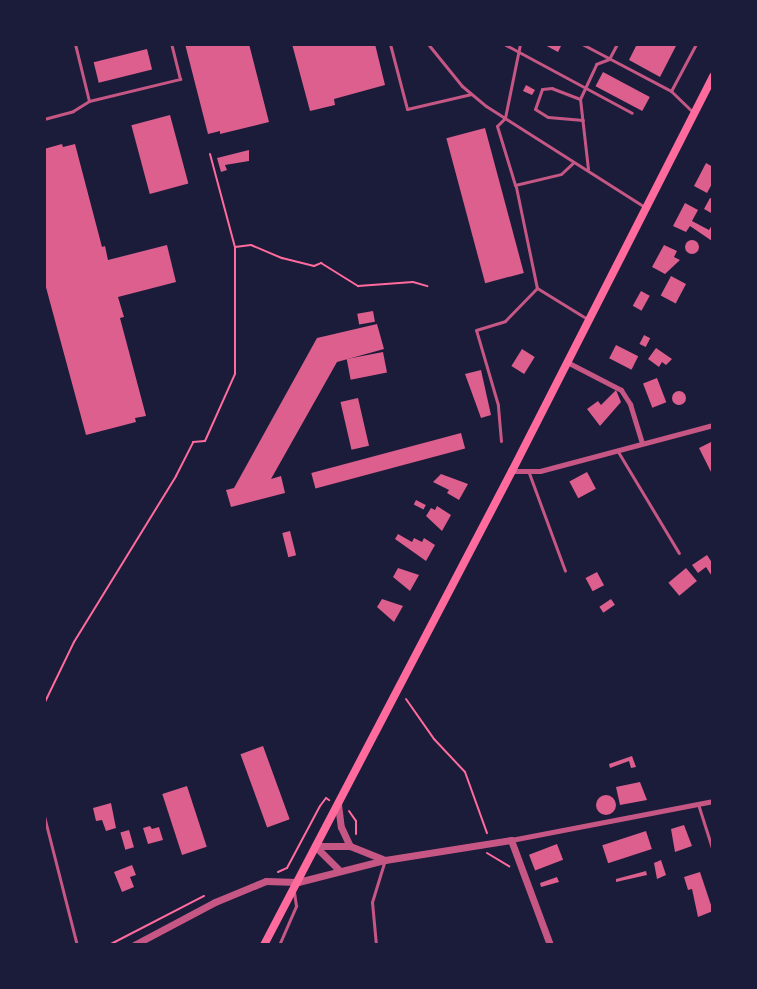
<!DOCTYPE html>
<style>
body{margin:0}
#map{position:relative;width:757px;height:989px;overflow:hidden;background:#1b1b3a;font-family:"Archivo Narrow",sans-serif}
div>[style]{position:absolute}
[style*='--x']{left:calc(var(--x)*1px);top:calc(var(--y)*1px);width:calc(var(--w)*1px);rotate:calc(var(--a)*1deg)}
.building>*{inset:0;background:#dd5f8e;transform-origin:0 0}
.round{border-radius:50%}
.path>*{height:2px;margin:-1px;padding:0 1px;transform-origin:1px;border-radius:1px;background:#ff6b9d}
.service>*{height:3px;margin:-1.5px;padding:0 1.5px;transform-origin:1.5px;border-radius:1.5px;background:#c65784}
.minor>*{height:5px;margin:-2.5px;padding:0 2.5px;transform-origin:2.5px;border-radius:2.5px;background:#c65784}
.tertiary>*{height:7px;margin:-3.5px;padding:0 3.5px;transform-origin:3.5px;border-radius:3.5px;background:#c65784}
.secondary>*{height:8px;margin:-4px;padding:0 4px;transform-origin:4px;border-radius:4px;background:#ff6b9d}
span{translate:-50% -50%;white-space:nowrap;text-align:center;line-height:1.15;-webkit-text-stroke:6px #1b1b3a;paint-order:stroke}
.frame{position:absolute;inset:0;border:46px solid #1b1b3a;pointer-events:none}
</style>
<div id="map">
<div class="building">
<i style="clip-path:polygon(185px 44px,249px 44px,269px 122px,220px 134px,220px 131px,208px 134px)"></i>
<i style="clip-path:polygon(292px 44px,375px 44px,385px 85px,334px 99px,335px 105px,310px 111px)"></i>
<i style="clip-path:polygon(543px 44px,562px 44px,558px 52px)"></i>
<i style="clip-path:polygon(637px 44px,677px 44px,660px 77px,629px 60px)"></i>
<i style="left:147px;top:49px;width:21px;height:55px;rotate:76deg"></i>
<i style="left:603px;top:72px;width:53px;height:16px;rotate:28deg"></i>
<i style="clip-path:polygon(526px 85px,535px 90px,532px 95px,523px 91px)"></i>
<i style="left:170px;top:115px;width:71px;height:40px;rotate:75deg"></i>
<i style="left:485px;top:128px;width:150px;height:40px;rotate:75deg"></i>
<i style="clip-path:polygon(62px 144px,63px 147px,75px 144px,102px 247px,105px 246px,108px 260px,167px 245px,176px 282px,118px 297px,124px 317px,120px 318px,146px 416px,135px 418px,136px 422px,86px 435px,44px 280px,44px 149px)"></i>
<i style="clip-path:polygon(249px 150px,249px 161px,225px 165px,227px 170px,221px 172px,217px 158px)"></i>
<i style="clip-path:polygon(706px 163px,713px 167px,713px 182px,707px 193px,694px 186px)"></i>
<i style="clip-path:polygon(710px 198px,713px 199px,713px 214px,704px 209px)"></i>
<i style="clip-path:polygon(685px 203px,698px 210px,692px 221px,709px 230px,713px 223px,712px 241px,690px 226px,686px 232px,673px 226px)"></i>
<i class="round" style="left:685px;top:240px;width:14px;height:14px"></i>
<i style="clip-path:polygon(664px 245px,677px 251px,674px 257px,680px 260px,665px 274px,652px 267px)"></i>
<i style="left:671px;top:276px;width:17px;height:22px;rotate:28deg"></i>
<i style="left:641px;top:291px;width:10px;height:17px;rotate:29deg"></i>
<i style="left:373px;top:311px;width:11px;height:16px;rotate:80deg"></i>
<i style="clip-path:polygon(377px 324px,384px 349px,337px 362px,271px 479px,281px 476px,285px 493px,231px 507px,226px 490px,234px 488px,317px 338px)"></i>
<i style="left:644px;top:335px;width:7px;height:10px;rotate:27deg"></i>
<i style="left:616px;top:345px;width:25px;height:15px;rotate:27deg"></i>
<i style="clip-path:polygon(656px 348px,672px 359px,666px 365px,662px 362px,659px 367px,648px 359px)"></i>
<i style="left:522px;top:349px;width:15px;height:20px;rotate:32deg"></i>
<i style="left:383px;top:352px;width:21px;height:37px;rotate:79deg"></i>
<i style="clip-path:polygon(481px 370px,491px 415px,481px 418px,465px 374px)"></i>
<i style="left:657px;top:378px;width:26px;height:15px;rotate:69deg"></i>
<i style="clip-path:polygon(616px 390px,621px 402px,600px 426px,587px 409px,598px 401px,601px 405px)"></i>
<i class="round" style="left:672px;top:391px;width:14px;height:14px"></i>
<i style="left:358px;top:398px;width:49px;height:18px;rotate:77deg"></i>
<i style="left:461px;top:433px;width:16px;height:155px;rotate:75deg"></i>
<i style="clip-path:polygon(713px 441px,713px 476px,699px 448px)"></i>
<i style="left:587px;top:472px;width:19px;height:20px;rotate:62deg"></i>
<i style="clip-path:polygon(441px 474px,468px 484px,459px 500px,447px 493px,449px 490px,433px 482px)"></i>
<i style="left:416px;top:500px;width:11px;height:5px;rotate:27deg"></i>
<i style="clip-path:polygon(437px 506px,451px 515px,442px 531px,426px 516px,431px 508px,435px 510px)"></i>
<i style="left:290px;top:531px;width:25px;height:8px;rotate:76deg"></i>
<i style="clip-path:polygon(398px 534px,412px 542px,414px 538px,422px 542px,424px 538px,435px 545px,426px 561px,395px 539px)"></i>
<i style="clip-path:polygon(707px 555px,713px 564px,713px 578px,706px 567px,698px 573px,692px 565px)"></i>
<i style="clip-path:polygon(398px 568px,419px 575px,410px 591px,393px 577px)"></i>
<i style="left:686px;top:568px;width:17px;height:23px;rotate:50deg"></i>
<i style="left:597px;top:572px;width:15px;height:13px;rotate:62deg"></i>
<i style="clip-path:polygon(382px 599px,403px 606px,394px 622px,377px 607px)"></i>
<i style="left:611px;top:599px;width:7px;height:14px;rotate:56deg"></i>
<i style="left:263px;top:746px;width:78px;height:24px;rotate:70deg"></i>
<i style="clip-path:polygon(632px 756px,636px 767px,631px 768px,629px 761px,610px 768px,609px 764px)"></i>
<i style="clip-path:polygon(640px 782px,647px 800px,620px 805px,616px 787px)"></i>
<i style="left:187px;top:786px;width:64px;height:26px;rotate:72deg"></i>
<i class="round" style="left:596px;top:795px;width:20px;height:20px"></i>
<i style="clip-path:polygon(111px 803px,116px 828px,106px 831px,102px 820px,96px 821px,93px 808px)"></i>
<i style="clip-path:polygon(684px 825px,692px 846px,675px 852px,671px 829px)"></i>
<i style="clip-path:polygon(150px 826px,152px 829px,159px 827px,163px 840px,148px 844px,143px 828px)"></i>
<i style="left:129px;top:830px;width:18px;height:9px;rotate:74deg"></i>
<i style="left:646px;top:831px;width:19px;height:46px;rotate:72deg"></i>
<i style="left:557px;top:844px;width:17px;height:30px;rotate:69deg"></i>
<i style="clip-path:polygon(661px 860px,666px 875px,657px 879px,654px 863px)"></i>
<i style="clip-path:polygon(132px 865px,136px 875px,130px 877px,134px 887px,122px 892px,114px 872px)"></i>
<i style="clip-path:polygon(646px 871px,647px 875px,616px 882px,616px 879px)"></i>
<i style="clip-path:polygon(700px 872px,713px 911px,698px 917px,692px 889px,688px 890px,684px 877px)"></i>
<i style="clip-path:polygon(557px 877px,559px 882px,541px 887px,540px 883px)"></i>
</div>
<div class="path">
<i style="--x:210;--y:154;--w:96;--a:75"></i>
<i style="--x:235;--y:247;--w:16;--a:-7"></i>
<i style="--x:251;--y:245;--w:34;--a:23"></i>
<i style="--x:282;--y:258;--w:33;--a:14"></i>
<i style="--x:314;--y:266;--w:8;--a:-23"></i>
<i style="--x:321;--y:263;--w:44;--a:31.9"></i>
<i style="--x:358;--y:286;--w:55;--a:-4.2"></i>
<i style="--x:413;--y:282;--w:15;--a:16"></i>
<i style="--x:406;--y:699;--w:49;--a:55"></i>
<i style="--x:434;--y:739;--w:45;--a:46.8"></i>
<i style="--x:465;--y:772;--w:65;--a:70.2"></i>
<i style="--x:44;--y:704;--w:69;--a:-64.2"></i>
<i style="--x:74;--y:642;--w:195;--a:-58.4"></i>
<i style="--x:176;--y:476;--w:38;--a:-63"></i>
<i style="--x:193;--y:442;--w:12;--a:-5"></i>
<i style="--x:205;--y:441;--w:73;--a:-65.9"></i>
<i style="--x:235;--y:374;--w:127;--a:-90"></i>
<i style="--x:349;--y:811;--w:12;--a:55"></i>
<i style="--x:356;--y:821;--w:13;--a:90"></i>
<i style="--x:487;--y:853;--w:26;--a:31"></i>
<i style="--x:278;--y:872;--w:10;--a:-24"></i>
<i style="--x:287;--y:868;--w:70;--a:-62"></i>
<i style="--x:320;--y:806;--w:10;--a:-53"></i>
<i style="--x:326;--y:798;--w:4;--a:34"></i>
<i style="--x:109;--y:945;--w:107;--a:-27.3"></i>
</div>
<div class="service">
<i style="--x:390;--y:44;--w:67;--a:75.3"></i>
<i style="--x:407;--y:109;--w:66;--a:-13.2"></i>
<i style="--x:428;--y:44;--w:54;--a:51"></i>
<i style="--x:462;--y:86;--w:31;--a:40"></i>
<i style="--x:486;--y:106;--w:190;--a:32.5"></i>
<i style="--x:504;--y:44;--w:145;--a:28.3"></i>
<i style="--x:520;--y:44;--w:76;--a:101.5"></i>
<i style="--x:505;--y:118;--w:11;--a:135"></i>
<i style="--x:497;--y:126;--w:62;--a:73"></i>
<i style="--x:515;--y:185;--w:47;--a:-13.4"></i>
<i style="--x:561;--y:174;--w:16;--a:-43"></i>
<i style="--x:582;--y:44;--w:101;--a:27.8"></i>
<i style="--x:671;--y:91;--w:32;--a:44"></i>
<i style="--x:671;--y:91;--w:53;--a:-62"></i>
<i style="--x:580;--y:99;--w:30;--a:-159"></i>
<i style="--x:552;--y:88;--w:10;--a:174"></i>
<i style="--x:542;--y:89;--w:21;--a:109"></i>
<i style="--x:535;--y:109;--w:15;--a:32"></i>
<i style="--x:548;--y:117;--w:35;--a:5"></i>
<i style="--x:89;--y:101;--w:94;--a:-13.6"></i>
<i style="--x:180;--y:79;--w:36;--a:-104"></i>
<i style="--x:44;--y:119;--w:30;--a:-15"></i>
<i style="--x:73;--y:111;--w:19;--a:-32"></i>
<i style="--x:89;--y:101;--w:59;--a:-103.8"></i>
<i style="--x:588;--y:169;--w:70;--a:-96.5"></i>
<i style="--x:580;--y:99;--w:38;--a:-65"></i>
<i style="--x:596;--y:64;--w:14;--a:-21"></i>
<i style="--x:609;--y:59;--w:17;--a:-62"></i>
<i style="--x:516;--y:187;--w:103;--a:78.3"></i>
<i style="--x:537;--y:288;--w:61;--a:31.6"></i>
<i style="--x:501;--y:441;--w:36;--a:-95"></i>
<i style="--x:498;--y:405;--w:78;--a:-106.3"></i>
<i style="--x:476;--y:330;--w:30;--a:-17"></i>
<i style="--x:505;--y:321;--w:46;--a:-45.9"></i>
<i style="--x:617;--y:450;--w:120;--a:59"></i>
<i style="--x:529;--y:473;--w:104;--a:69.8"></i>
<i style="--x:698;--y:804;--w:49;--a:72.3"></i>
<i style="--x:44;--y:816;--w:133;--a:75.7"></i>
<i style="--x:279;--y:945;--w:43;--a:-66.4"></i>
<i style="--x:296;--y:906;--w:14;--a:-98"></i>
<i style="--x:376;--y:945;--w:43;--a:-95.3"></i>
<i style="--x:372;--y:902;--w:41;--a:-72.9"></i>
</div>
<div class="minor">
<i style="--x:567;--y:362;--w:61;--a:27.4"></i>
<i style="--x:621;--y:390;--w:17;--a:57"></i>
<i style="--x:630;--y:404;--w:41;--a:72.9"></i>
<i style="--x:513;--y:471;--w:27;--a:0"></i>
<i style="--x:540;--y:471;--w:179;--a:-14.9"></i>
<i style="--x:511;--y:840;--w:206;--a:-10.9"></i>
</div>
<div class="tertiary">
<i style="--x:338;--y:804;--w:23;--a:83"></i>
<i style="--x:341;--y:827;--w:21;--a:65"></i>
<i style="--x:339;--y:870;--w:34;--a:-135"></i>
<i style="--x:315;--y:846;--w:35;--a:0"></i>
<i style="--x:350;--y:846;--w:35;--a:22"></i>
<i style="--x:134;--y:945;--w:92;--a:-28"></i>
<i style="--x:215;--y:902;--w:55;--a:-22.4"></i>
<i style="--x:266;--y:881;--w:32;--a:2"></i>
<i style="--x:298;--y:882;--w:90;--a:-14.2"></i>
<i style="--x:385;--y:860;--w:128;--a:-9"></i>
<i style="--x:511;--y:840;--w:112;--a:69.6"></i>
</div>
<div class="secondary">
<i style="--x:264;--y:945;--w:535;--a:-62.38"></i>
<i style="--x:512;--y:471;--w:443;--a:-63"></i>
</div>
<div class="frame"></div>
</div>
